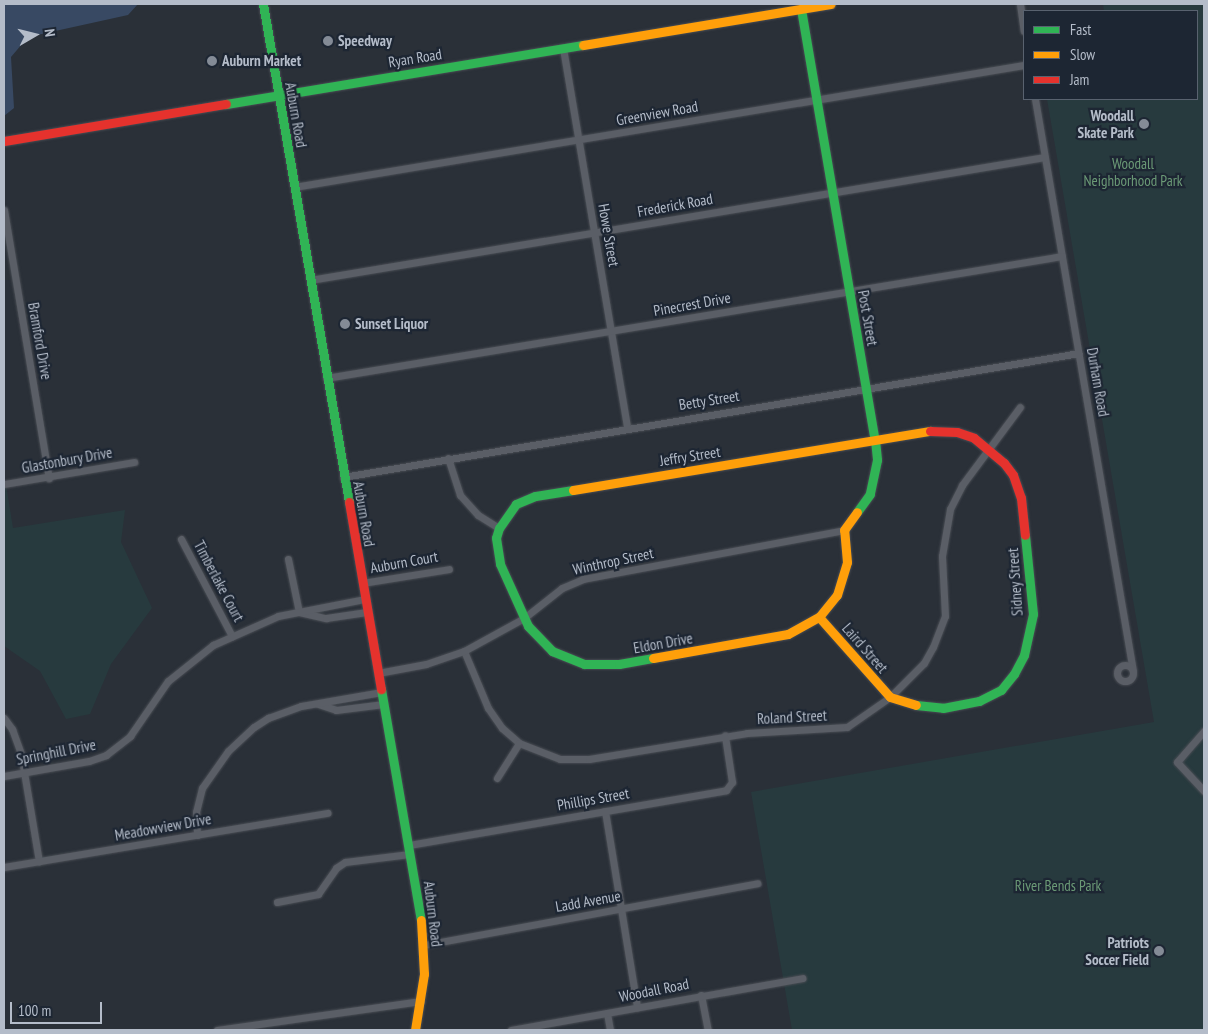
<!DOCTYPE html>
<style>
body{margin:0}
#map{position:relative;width:1208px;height:1034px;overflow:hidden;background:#2a3038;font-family:"PT Sans Narrow",sans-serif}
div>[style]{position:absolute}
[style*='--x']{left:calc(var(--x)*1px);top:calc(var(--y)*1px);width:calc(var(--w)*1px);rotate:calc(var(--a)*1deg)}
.green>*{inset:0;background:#273a3e}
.water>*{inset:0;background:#384963}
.roads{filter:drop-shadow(0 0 1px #484c53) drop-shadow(0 0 1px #484c53)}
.street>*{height:7px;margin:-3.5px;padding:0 3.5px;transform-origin:3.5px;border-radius:3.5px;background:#5a5e66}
.street>.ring{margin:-3.5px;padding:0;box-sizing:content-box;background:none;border:7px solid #5a5e66;border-radius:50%}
.fast>*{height:9px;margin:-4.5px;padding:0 4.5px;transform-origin:4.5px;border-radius:4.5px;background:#30b455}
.slow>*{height:9px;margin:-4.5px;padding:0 4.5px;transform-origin:4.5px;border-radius:4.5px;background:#ff9f0a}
.jam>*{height:9px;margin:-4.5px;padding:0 4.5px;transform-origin:4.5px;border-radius:4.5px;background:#e5322d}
.dots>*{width:14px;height:14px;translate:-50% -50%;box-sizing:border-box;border:2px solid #1d2633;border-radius:50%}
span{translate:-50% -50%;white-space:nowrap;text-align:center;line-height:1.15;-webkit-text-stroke:4.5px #1d2633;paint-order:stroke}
.poi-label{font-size:15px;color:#b4bcc9;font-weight:700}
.left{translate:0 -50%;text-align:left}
.right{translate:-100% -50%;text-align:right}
.street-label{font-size:15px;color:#b4bcc9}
.park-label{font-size:15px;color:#6b9a76}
.frame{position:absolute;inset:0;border:5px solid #b4bcc9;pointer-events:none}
.legend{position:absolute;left:1023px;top:10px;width:175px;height:90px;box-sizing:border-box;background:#1d2633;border:1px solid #59626f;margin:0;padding:6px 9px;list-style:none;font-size:15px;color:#b4bcc9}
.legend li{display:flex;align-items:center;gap:10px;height:25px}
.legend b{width:25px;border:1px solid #59626f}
.north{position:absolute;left:10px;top:10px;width:50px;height:50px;-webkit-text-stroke:4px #1d2633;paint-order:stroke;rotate:82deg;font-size:14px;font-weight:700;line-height:20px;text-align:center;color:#b4bcc9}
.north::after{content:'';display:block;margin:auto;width:18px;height:22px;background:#b4bcc9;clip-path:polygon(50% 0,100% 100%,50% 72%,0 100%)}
.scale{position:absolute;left:10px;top:1002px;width:92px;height:22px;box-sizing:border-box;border:2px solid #b4bcc9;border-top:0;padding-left:6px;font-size:15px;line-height:18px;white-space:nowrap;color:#b4bcc9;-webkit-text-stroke:4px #1d2633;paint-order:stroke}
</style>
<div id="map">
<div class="green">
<i style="clip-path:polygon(1103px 4px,1204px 4px,1204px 1030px,792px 1030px,751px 792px,1154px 722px,1047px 99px,1197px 99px,1197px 11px,1104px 11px)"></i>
<i style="clip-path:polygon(4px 472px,13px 528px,125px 510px,121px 542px,152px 608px,111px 664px,90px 714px,66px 719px,40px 671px,4px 646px)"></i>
</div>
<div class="water">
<i style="clip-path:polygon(4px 4px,138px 4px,128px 15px,28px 37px,11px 57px,14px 108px,4px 116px)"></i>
</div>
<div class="roads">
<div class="street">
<i style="--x:1020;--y:4;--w:27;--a:82"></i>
<i style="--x:563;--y:48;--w:385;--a:80.4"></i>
<i style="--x:1035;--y:99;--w:580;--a:80.28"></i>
<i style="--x:294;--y:187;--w:740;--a:-9.49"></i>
<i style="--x:4;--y:210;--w:272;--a:80.5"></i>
<i style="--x:310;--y:280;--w:745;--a:-9.5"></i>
<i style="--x:326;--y:378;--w:746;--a:-9.41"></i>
<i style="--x:448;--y:458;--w:39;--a:72"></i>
<i style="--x:460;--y:495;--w:27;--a:48"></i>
<i style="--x:478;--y:515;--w:25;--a:32"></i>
<i style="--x:343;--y:477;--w:746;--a:-9.56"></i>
<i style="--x:4;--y:484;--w:132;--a:-9.6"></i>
<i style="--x:181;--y:539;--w:110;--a:62.3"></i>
<i style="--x:288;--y:559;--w:54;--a:78.3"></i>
<i style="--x:362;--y:583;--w:88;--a:-9.1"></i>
<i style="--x:299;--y:612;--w:28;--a:13"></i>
<i style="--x:326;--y:618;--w:41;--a:-8.3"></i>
<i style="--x:464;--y:651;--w:62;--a:67.2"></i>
<i style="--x:488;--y:708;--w:24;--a:55"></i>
<i style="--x:502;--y:728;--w:23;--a:41"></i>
<i style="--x:519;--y:743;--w:44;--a:21.3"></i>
<i style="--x:560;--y:759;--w:29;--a:0"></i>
<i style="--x:589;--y:759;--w:160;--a:-9.3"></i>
<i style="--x:747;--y:733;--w:100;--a:-3.4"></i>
<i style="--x:847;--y:727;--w:52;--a:-34.9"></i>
<i style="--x:890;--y:697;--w:48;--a:-45"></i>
<i style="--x:924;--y:663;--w:18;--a:-61"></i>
<i style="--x:933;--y:647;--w:33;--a:-69"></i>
<i style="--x:945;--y:616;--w:60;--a:-92.9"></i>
<i style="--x:942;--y:556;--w:48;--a:-80.3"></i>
<i style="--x:950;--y:509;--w:27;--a:-63"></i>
<i style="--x:962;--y:485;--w:97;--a:-53.4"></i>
<i class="ring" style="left:1117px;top:665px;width:9px;height:9px"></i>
<i style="--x:378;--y:673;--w:49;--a:-10.6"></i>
<i style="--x:426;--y:664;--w:40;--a:-18.9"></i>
<i style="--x:464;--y:651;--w:68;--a:-28.8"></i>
<i style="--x:524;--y:618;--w:48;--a:-38.3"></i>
<i style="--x:562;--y:588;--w:23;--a:-23"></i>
<i style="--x:583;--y:579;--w:266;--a:-10.6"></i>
<i style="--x:318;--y:704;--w:19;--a:18"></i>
<i style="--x:336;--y:710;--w:48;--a:-7.1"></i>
<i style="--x:4;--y:718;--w:14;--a:54"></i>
<i style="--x:12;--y:729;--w:27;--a:70"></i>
<i style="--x:21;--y:754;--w:109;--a:80.5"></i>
<i style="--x:1204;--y:731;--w:41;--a:131.1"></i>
<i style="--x:1177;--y:762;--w:40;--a:47"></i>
<i style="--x:4;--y:776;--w:86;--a:-10"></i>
<i style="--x:89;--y:761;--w:18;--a:-19"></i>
<i style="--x:106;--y:755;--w:31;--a:-38"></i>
<i style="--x:130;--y:736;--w:67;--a:-55.4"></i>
<i style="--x:168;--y:681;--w:58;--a:-38.7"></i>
<i style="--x:213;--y:645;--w:71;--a:-24"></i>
<i style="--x:278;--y:616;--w:89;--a:-11.1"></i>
<i style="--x:497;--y:778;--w:41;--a:-57.8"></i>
<i style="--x:605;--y:811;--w:199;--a:80.7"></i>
<i style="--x:197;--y:835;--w:23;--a:-92"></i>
<i style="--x:196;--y:812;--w:25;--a:-76"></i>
<i style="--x:202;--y:788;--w:45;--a:-54.9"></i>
<i style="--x:228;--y:751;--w:35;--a:-43"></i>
<i style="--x:254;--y:727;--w:17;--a:-33"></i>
<i style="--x:268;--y:718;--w:35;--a:-20"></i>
<i style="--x:301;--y:706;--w:82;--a:-9.8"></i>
<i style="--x:409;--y:845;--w:322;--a:-9.8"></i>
<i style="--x:726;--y:790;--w:10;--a:-53"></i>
<i style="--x:732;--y:782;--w:47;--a:-98.7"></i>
<i style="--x:4;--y:867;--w:328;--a:-9.5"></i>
<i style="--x:277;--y:902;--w:42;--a:-11"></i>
<i style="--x:318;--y:894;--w:32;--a:-55"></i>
<i style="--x:336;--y:868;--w:11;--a:-34"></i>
<i style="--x:345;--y:862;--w:65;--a:-7"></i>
<i style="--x:424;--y:945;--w:339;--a:-10.5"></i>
<i style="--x:701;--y:995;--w:36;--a:79"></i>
<i style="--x:607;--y:1013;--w:17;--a:80"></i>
<i style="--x:217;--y:1030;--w:206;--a:-8.1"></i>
<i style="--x:511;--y:1030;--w:296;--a:-10.1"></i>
</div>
<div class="fast">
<i style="--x:263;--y:4;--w:505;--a:80.2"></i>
<i style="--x:801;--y:9;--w:437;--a:80.3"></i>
<i style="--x:875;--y:440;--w:20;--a:84"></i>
<i style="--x:877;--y:460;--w:35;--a:102"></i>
<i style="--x:870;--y:494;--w:22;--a:126"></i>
<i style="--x:226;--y:104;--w:362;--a:-9.4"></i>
<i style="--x:573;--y:490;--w:38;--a:171"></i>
<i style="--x:535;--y:496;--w:21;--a:157"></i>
<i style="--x:516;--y:504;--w:29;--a:125"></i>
<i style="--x:499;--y:528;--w:10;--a:107"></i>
<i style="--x:496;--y:538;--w:26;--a:81"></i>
<i style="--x:500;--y:564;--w:68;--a:65.7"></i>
<i style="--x:528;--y:626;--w:35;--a:46"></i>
<i style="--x:552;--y:651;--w:35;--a:22"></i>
<i style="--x:584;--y:664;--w:35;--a:0"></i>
<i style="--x:619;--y:664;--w:35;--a:-10"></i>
<i style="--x:381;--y:689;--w:234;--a:80.2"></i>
<i style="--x:916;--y:705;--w:27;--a:6"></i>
<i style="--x:943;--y:708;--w:37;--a:-11"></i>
<i style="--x:979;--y:701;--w:25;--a:-27"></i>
<i style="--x:1001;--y:690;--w:21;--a:-51"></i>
<i style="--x:1014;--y:674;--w:21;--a:-62"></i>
<i style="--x:1024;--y:655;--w:42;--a:-77.6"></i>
<i style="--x:1033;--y:614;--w:79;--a:-95.8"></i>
</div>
<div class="slow">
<i style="--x:583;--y:45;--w:251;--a:-9.4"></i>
<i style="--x:573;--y:490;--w:362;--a:-9.4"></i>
<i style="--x:819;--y:617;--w:107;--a:48.4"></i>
<i style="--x:890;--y:697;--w:27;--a:17"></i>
<i style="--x:653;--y:658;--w:137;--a:-10.1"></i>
<i style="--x:788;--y:634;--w:35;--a:-29"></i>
<i style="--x:819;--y:617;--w:28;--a:-51"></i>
<i style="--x:837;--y:595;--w:34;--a:-73"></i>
<i style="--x:847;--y:562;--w:32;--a:-95"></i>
<i style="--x:844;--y:530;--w:22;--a:-54"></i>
<i style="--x:415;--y:1030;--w:57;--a:-80.9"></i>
<i style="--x:424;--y:974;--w:54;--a:-93.2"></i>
</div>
<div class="jam">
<i style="--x:4;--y:141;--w:225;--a:-9.5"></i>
<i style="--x:930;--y:431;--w:27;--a:2"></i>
<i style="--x:957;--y:432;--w:18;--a:19"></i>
<i style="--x:974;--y:438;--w:39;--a:40"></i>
<i style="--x:1004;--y:463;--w:15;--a:53"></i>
<i style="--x:1013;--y:475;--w:24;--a:71"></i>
<i style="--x:1021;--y:498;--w:37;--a:84"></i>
<i style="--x:349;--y:502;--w:190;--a:80.3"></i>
</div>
</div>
<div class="dots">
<i style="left:328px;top:41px;background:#848b96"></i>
<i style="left:212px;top:61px;background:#848b96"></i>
<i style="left:1144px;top:124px;background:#848b96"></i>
<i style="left:345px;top:324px;background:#848b96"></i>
<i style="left:1159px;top:951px;background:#848b96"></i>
</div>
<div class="poi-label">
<span class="left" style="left:338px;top:41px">Speedway</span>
<span class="left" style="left:222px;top:61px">Auburn Market</span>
<span class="right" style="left:1134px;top:124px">Woodall<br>Skate Park</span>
<span class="left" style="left:355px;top:324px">Sunset Liquor</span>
<span class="right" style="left:1149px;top:951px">Patriots<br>Soccer Field</span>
</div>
<div class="street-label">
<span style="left:415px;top:58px;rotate:-9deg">Ryan Road</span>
<span style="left:657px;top:113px;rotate:-10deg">Greenview Road</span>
<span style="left:296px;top:115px;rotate:80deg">Auburn Road</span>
<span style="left:675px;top:205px;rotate:-10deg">Frederick Road</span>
<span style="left:609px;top:235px;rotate:80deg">Howe Street</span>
<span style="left:692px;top:304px;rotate:-10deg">Pinecrest Drive</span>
<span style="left:868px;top:318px;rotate:80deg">Post Street</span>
<span style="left:40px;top:341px;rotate:80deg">Bramford Drive</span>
<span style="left:1098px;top:382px;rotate:80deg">Durham Road</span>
<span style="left:709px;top:400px;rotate:-9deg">Betty Street</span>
<span style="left:690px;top:456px;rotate:-9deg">Jeffry Street</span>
<span style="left:67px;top:460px;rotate:-10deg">Glastonbury Drive</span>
<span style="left:364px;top:514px;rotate:80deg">Auburn Road</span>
<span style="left:613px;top:561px;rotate:-12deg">Winthrop Street</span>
<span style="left:404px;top:562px;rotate:-10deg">Auburn Court</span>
<span style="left:219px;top:581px;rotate:62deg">Timberlake Court</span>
<span style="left:1015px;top:582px;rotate:-94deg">Sidney Street</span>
<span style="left:663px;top:643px;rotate:-10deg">Eldon Drive</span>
<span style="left:865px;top:648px;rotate:49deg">Laird Street</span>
<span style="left:792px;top:717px;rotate:-3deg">Roland Street</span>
<span style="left:56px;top:752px;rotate:-11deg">Springhill Drive</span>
<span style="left:593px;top:799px;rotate:-10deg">Phillips Street</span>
<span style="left:163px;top:827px;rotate:-10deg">Meadowview Drive</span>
<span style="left:588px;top:901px;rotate:-10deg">Ladd Avenue</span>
<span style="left:433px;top:914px;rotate:83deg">Auburn Road</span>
<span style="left:654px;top:990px;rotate:-11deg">Woodall Road</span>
</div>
<div class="park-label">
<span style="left:1133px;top:172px">Woodall<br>Neighborhood Park</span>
<span style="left:1058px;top:886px">River Bends Park</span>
</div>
<div class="frame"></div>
<ul class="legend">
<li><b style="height:6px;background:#30b455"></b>Fast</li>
<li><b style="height:6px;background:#ff9f0a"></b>Slow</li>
<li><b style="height:6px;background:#e5322d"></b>Jam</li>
</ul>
<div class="north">N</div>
<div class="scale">100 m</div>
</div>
